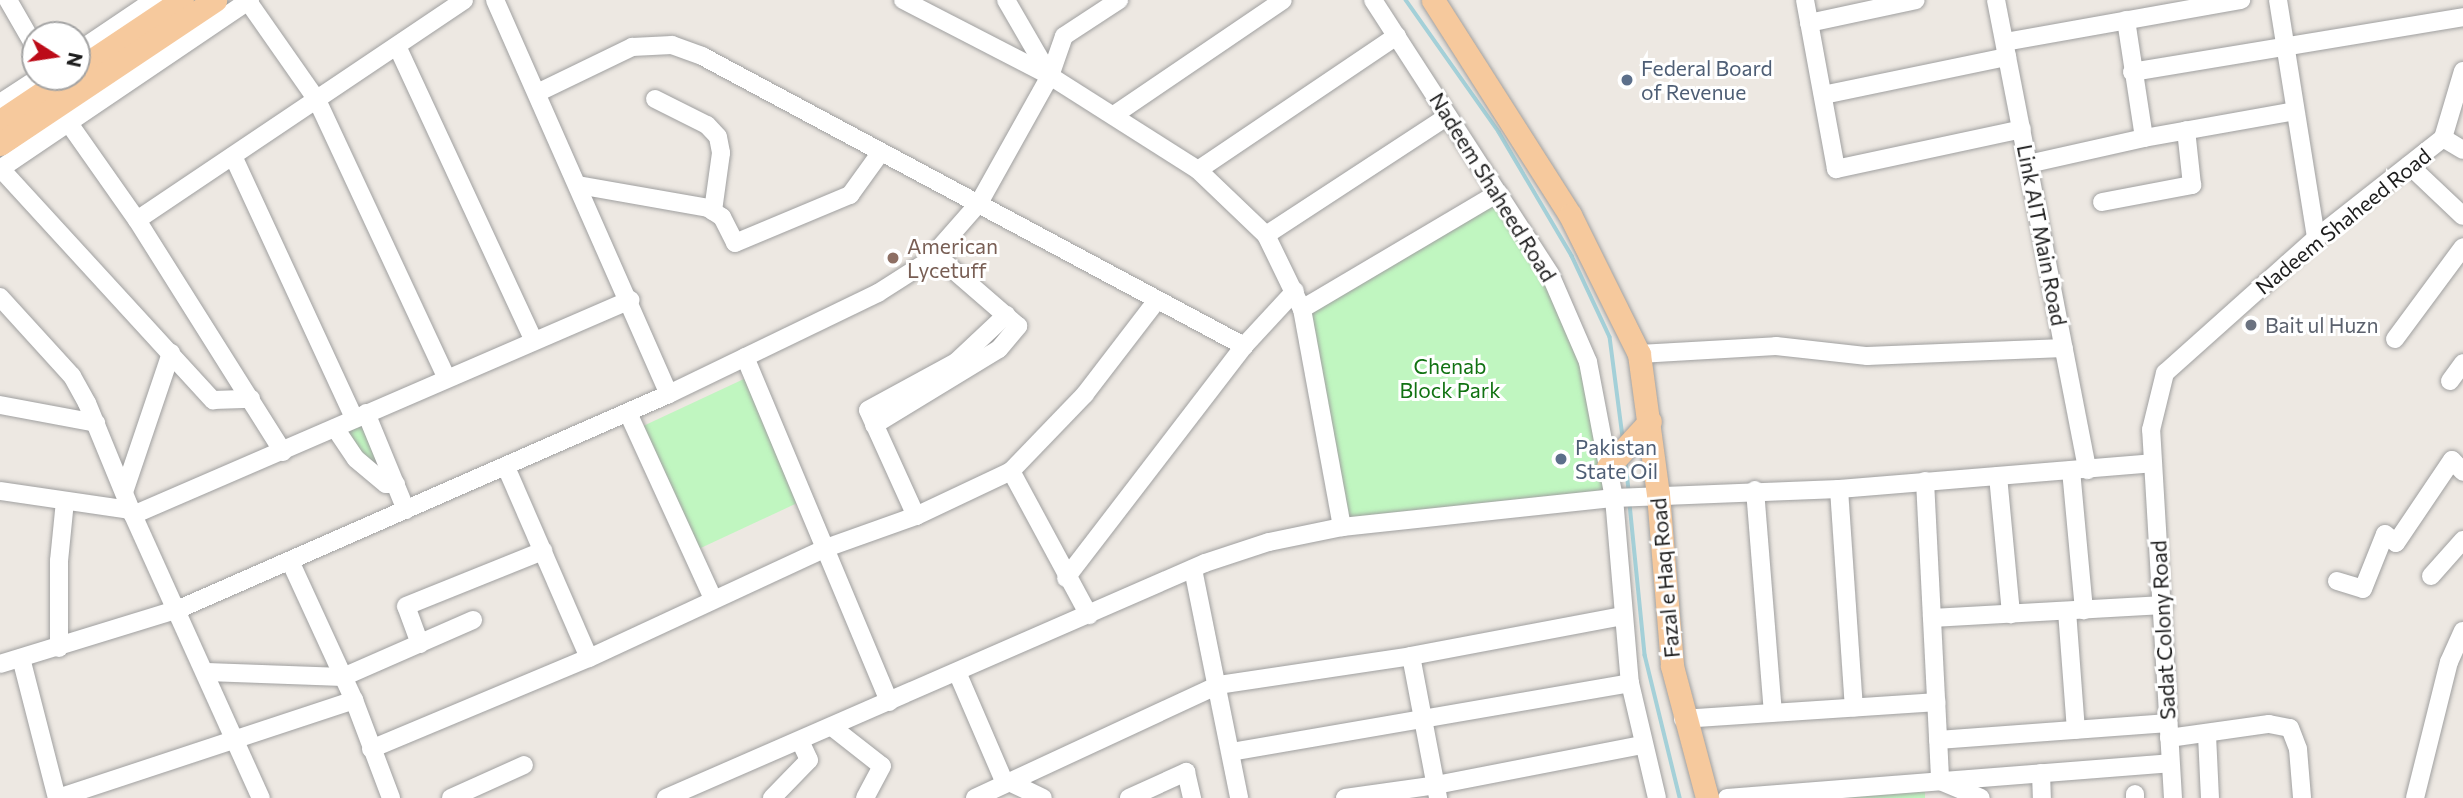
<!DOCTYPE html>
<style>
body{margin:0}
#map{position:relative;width:2463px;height:798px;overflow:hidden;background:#ede8e2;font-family:Commissioner,sans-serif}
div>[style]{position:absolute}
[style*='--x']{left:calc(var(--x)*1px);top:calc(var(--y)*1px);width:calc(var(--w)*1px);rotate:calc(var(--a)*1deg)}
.park>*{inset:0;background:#c0f6c0;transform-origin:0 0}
.stream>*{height:3.5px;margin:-1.75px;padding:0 1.75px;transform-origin:1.75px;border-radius:1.75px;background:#a4d0d8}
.roads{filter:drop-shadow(0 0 2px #a0a0a0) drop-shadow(0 0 2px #a0a0a0)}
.minor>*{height:18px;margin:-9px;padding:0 9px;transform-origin:9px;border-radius:9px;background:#fff}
.major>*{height:23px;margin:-11.5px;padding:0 11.5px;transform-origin:11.5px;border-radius:11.5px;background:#f6c99d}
.dots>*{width:19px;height:19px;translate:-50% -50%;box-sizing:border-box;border:4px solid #fff;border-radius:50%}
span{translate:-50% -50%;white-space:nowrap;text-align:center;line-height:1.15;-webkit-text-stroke:6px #fff;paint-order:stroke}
.service-label{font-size:21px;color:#4e5e75}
.left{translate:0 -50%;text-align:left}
.street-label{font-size:21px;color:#1c1c1c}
.education-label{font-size:21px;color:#785e54}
.worship-label{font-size:21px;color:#5b616d}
.park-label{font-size:21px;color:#117212}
.north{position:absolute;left:21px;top:21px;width:70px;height:70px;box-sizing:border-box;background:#fff;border:2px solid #a4a4a4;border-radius:50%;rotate:102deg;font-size:19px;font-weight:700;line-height:28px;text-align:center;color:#1c1c1c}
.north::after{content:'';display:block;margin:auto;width:24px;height:32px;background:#bc0b18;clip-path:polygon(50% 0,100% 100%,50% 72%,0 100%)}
</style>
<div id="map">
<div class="park">
<i style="clip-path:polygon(1498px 193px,1588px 362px,1614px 498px,1342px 527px,1302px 309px)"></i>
<i style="left:746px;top:378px;width:135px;height:117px;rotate:65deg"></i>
<i style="clip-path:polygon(365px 423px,385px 478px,362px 459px,344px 431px)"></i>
<i style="clip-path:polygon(1925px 786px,1925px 798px,1782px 798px)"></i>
</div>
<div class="stream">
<i style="--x:1406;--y:0;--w:161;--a:54.8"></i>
<i style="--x:1499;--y:132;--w:144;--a:59.5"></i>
<i style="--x:1572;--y:256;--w:89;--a:64.9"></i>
<i style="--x:1610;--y:337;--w:101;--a:82.6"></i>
<i style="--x:1626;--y:462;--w:31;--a:84"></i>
<i style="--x:1630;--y:504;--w:152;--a:84.3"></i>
<i style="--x:1645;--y:655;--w:147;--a:76.2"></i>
</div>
<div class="roads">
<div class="minor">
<i style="--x:8;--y:0;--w:54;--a:60.1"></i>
<i style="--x:247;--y:0;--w:122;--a:55"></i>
<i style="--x:317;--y:100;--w:306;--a:65"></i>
<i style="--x:495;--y:0;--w:431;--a:66.2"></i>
<i style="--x:903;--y:0;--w:165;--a:27.3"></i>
<i style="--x:1050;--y:76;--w:175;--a:32.4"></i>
<i style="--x:1198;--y:170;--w:94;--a:43.7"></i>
<i style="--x:1266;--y:235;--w:82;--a:64.1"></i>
<i style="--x:1302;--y:309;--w:222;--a:79.6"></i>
<i style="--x:1006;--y:0;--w:88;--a:59.9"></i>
<i style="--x:1373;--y:0;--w:326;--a:57.1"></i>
<i style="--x:1550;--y:274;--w:96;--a:66.6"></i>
<i style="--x:1588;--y:362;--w:138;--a:79.2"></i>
<i style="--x:1614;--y:498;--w:186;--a:85.1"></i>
<i style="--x:1630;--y:683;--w:118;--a:76.8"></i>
<i style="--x:1805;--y:0;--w:172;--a:79.6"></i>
<i style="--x:1836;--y:169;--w:190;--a:-12.1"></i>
<i style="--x:1996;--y:0;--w:479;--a:79"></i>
<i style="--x:2278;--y:0;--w:241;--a:80.9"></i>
<i style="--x:2126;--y:20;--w:119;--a:81.3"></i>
<i style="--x:1809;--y:23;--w:109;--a:-12.1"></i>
<i style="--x:2005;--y:42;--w:240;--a:-10.1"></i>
<i style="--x:397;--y:46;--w:323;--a:65.1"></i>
<i style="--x:77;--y:52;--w:93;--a:-34"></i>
<i style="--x:2132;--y:72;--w:336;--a:-9.4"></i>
<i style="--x:537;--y:93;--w:106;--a:-25.8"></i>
<i style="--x:632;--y:47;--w:40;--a:-2.9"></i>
<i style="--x:672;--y:45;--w:32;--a:20"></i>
<i style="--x:702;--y:56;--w:615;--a:28.15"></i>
<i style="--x:1823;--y:95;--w:188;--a:-11.7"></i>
<i style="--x:655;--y:99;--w:58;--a:26.6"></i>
<i style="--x:707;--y:125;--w:16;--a:47"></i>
<i style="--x:718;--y:137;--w:16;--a:79"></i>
<i style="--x:721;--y:153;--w:59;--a:97.9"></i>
<i style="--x:0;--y:103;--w:48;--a:-33"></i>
<i style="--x:1114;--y:115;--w:204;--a:-34.2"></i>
<i style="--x:68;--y:122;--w:120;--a:54.9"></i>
<i style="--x:137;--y:220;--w:274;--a:57.8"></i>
<i style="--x:2443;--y:138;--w:23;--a:31"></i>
<i style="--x:233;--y:156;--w:289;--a:65.2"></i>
<i style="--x:2028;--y:164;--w:119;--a:-12.6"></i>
<i style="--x:2144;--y:138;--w:153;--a:-10.1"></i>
<i style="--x:2409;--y:165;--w:74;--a:43.4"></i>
<i style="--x:0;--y:169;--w:302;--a:-34.1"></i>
<i style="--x:1;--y:169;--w:314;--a:47.5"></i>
<i style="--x:213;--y:400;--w:38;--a:-2"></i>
<i style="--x:1198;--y:170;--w:240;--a:-34"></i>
<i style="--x:578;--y:185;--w:132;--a:10"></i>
<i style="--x:708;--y:208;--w:17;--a:33"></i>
<i style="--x:722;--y:217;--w:29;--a:63"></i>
<i style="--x:735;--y:243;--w:125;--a:-22.7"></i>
<i style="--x:850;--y:195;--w:53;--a:-54.2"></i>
<i style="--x:2102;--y:202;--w:92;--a:-10.7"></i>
<i style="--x:2192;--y:185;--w:55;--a:-96.2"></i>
<i style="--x:137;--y:220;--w:394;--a:-33.9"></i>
<i style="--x:1266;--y:235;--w:217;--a:-33.2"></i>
<i style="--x:0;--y:297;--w:107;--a:47.7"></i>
<i style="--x:72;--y:376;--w:31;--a:61"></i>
<i style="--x:87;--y:403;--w:121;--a:67.7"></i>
<i style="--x:133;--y:515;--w:311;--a:65.7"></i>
<i style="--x:1302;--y:309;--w:228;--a:-30.6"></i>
<i style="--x:2395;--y:339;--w:114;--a:-53.5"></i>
<i style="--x:1639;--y:354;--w:137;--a:-3.3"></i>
<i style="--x:1776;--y:346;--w:92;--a:6.3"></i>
<i style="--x:1867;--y:356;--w:197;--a:-2.3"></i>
<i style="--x:745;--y:357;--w:374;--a:67.3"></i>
<i style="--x:2450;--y:381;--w:22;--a:-54"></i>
<i style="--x:0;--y:405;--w:98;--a:10.6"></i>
<i style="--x:366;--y:413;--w:105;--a:67.6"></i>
<i style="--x:628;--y:413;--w:205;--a:65.4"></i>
<i style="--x:874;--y:425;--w:146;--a:-31.3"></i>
<i style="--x:999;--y:349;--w:30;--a:-50"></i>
<i style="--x:1018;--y:326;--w:110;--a:-139.1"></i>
<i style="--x:335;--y:428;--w:37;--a:56"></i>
<i style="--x:356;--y:459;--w:39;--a:40"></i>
<i style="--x:386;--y:484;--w:10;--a:0"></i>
<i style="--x:506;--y:467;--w:208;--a:66.5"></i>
<i style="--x:2071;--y:470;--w:141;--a:84.7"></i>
<i style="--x:1011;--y:471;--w:164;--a:61.6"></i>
<i style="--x:1998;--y:476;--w:139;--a:84.6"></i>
<i style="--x:1925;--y:481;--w:300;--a:87.1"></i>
<i style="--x:1940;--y:781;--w:44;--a:22.5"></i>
<i style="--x:1839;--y:489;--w:219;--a:86.1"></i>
<i style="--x:1755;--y:490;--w:223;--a:85.4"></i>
<i style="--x:0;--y:491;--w:132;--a:8.3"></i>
<i style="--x:124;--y:492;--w:147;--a:-71.3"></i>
<i style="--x:133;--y:515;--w:542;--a:-23.39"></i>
<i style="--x:916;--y:516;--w:116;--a:-114.4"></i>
<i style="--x:868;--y:410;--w:100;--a:-28.6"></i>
<i style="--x:956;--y:362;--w:69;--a:-43.2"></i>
<i style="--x:290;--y:561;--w:153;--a:65.3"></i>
<i style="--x:354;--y:700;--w:105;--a:69.3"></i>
<i style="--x:1193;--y:569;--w:234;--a:78.6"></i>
<i style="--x:2431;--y:576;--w:48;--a:-48.4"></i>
<i style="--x:1066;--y:578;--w:292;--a:-52.5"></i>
<i style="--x:1244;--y:346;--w:75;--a:-47.2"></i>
<i style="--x:2337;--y:581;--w:27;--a:17"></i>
<i style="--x:2363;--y:589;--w:59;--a:-68.2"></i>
<i style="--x:2385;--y:534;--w:14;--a:39"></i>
<i style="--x:2396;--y:543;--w:100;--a:-56"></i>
<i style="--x:2452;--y:460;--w:16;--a:47"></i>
<i style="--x:2067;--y:611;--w:119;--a:85.7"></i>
<i style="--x:1932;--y:618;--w:232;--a:-3.2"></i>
<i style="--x:420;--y:644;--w:40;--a:-110.2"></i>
<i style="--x:406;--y:606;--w:148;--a:-21.9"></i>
<i style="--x:59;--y:648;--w:87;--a:-90"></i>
<i style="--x:59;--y:561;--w:60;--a:-84.3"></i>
<i style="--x:1411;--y:656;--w:145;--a:79.2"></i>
<i style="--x:21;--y:658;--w:145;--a:75.6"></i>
<i style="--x:0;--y:664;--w:187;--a:-17.1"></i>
<i style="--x:179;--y:609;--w:535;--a:-23.69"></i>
<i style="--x:669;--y:394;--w:232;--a:-25.8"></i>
<i style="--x:878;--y:293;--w:59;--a:-32.6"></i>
<i style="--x:928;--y:261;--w:77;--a:-48.7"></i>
<i style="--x:979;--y:203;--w:145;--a:-60.8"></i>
<i style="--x:1050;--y:76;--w:42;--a:-70.7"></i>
<i style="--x:1064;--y:36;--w:66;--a:-33.2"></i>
<i style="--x:207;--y:672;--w:136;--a:2.1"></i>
<i style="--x:343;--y:677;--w:142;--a:-23.7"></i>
<i style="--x:957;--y:672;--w:116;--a:66.7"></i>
<i style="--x:1003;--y:779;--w:44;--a:25.4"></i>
<i style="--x:1683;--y:719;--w:254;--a:-3.8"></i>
<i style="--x:832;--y:727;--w:63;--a:38"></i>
<i style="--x:882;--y:766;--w:36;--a:118"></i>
<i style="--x:2207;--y:735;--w:63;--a:87.3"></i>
<i style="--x:2169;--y:738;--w:101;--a:-8"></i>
<i style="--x:2269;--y:724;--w:21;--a:11"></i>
<i style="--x:2290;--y:728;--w:22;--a:69"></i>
<i style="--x:2298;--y:749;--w:49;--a:85.3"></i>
<i style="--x:1938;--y:740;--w:231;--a:-4.2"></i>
<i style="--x:371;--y:749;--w:236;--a:-22.7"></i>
<i style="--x:589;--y:658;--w:261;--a:-24.9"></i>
<i style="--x:826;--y:548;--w:96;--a:-19.6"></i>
<i style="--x:916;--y:516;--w:105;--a:-25.3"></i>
<i style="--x:1011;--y:471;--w:107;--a:-46.1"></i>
<i style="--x:1085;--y:394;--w:118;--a:-52.5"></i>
<i style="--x:1231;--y:752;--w:405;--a:-9.8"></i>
<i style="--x:2041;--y:773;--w:25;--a:88"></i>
<i style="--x:2135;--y:794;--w:4;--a:90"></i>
<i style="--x:58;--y:798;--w:312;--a:-18.3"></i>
<i style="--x:451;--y:798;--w:80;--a:-24.3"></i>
<i style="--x:666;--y:798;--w:588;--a:-23.56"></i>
<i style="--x:1205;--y:563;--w:67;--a:-18.2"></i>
<i style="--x:1269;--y:542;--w:75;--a:-11.6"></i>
<i style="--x:1342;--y:527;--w:274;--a:-6.1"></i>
<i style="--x:1614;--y:498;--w:225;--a:-2.3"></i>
<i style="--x:1839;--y:489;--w:314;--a:-4.7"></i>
<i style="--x:772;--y:798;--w:53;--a:-45.8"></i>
<i style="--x:809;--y:760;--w:21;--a:-115"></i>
<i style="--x:975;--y:798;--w:268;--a:-24.9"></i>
<i style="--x:1218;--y:685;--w:195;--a:-8.5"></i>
<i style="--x:1411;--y:656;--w:215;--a:-10.7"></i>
<i style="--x:1129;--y:798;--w:63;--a:-24.5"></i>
<i style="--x:1186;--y:772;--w:27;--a:77"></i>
<i style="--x:1345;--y:798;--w:92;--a:-8.1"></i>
<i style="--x:1436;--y:785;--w:209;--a:-11"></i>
<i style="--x:1727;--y:798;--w:444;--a:-4.5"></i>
<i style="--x:2173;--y:798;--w:369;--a:-93.4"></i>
<i style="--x:2151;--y:430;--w:59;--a:-76.2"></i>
<i style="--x:2165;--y:373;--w:203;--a:-41.8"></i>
<i style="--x:2316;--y:238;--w:162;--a:-38.2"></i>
<i style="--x:2443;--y:138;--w:70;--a:-73.4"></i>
<i style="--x:2415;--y:798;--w:140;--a:-76"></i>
<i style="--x:2449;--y:662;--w:34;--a:-66"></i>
</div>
<div class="major">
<i style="--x:1433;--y:0;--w:255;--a:57.5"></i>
<i style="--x:1570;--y:215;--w:155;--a:63.6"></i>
<i style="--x:1639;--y:354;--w:141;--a:82.3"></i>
<i style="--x:1658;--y:494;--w:173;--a:85.3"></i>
<i style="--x:1672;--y:666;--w:137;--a:75.1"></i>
<i style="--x:77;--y:70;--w:126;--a:-33.7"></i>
<i style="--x:0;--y:121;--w:79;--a:-33.7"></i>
<i style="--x:0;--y:144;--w:259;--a:-33.8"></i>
<i style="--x:1608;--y:467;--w:62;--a:-47.6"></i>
</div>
</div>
<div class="dots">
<i style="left:1627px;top:80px;background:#5c6f8a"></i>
<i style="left:893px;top:258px;background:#8d6e63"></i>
<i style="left:2251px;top:325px;background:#6b7280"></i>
<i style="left:1561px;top:459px;background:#5c6f8a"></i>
</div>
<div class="service-label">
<span class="left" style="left:1641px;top:80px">Federal Board<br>of Revenue</span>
<span class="left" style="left:1575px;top:459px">Pakistan<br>State Oil</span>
</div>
<div class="street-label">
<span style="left:1493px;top:187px;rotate:58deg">Nadeem Shaheed Road</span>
<span style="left:2343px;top:221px;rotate:-39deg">Nadeem Shaheed Road</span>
<span style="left:2042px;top:235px;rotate:79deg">Link AIT Main Road</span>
<span style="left:1665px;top:578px;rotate:-95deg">Fazal e Haq Road</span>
<span style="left:2163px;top:630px;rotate:-93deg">Sadat Colony Road</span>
</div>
<div class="education-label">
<span class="left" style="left:907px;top:258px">American<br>Lycetuff</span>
</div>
<div class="worship-label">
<span class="left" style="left:2265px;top:325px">Bait ul Huzn</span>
</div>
<div class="park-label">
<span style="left:1450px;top:378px">Chenab<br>Block Park</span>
</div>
<div class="north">N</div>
</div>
